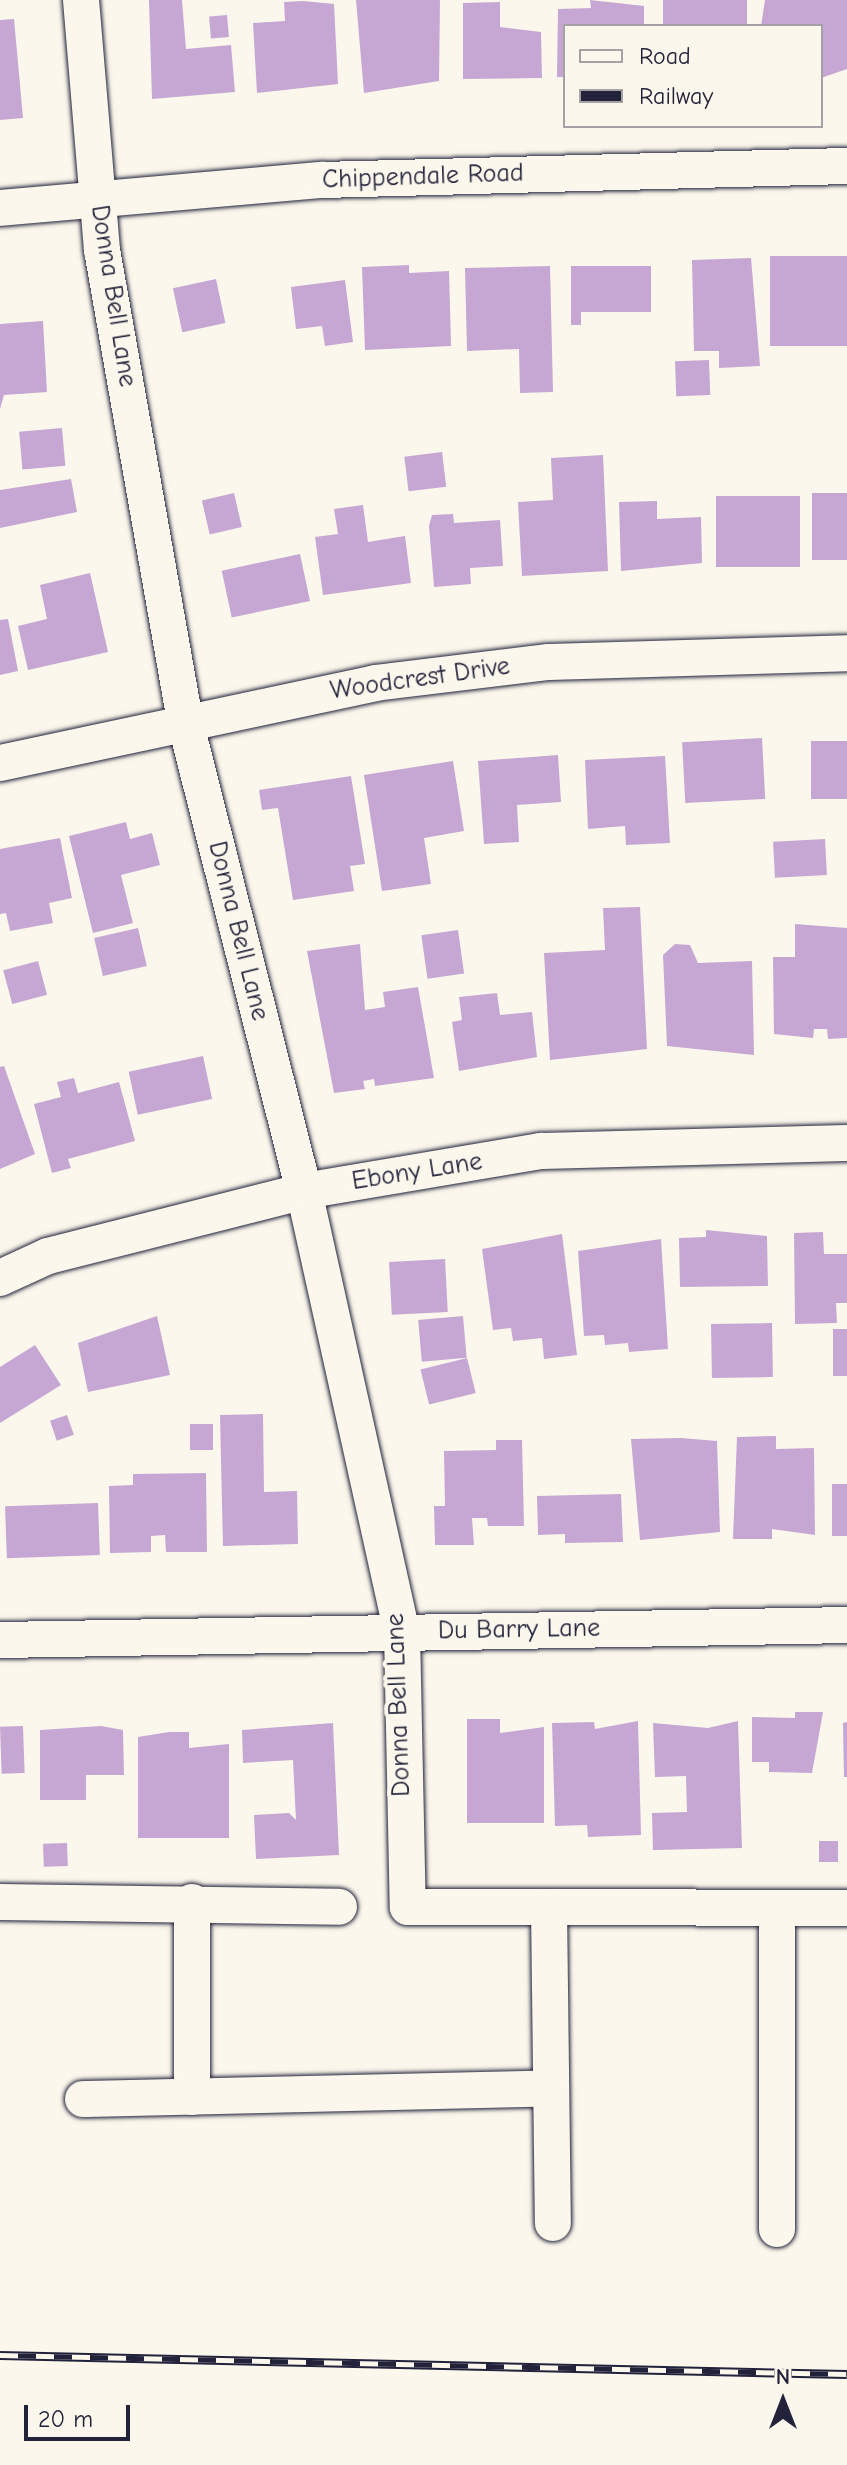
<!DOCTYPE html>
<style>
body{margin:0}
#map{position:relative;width:847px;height:2465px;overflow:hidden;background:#fbf7ec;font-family:"Comic Neue",sans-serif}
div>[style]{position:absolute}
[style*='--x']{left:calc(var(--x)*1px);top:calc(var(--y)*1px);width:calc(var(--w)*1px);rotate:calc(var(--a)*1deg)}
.building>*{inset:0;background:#c6a7d3;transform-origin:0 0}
.roads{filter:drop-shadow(0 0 2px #22223b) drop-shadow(0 0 2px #22223b)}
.minor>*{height:36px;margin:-18px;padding:0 18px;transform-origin:18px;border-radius:18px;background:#fbf7ec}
.rail>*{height:9px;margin-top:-4.5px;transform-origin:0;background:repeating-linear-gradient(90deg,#fbf7ec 0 18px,#22223b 0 36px);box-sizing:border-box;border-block:2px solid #22223b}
span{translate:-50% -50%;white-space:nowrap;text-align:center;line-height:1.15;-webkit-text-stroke:8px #fbf7ec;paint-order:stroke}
.street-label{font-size:26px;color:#22223b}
.legend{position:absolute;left:563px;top:24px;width:260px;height:104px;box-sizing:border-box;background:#fbf7ec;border:2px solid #a4a2a5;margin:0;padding:10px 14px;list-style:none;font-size:24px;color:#22223b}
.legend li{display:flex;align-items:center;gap:16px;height:40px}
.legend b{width:40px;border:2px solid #a4a2a5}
.north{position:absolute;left:743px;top:2361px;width:80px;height:80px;-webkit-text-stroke:6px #fbf7ec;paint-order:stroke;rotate:0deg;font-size:22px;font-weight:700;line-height:32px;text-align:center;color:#22223b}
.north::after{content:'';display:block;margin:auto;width:28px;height:36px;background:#22223b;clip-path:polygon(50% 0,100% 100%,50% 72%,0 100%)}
.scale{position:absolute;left:24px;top:2405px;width:106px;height:36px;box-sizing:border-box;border:4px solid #22223b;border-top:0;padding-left:10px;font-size:24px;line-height:28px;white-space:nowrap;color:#22223b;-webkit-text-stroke:6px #fbf7ec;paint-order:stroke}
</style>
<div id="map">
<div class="building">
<i style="clip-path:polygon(149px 0,182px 0,186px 49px,231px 45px,235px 92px,152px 99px)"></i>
<i style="clip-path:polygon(356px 0,440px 0,439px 81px,364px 93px)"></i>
<i style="clip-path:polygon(590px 0,644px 6px,644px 26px,565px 26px,565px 77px,557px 77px,558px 9px,591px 8px)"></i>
<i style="left:663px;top:0;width:84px;height:26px"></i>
<i style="clip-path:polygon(765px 0,847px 0,847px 69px,821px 78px,821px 26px,761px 26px)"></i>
<i style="clip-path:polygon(303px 1px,334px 4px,338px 84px,257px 93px,253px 23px,285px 21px,284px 2px)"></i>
<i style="clip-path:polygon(500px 2px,500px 27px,541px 32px,542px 78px,463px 79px,463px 3px)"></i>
<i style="left:227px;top:15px;width:22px;height:18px;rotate:85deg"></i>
<i style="clip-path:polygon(14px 19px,23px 118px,0 120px,0 20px)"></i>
<i style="left:847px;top:256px;width:90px;height:77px;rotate:90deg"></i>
<i style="clip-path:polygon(751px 258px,760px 366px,719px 368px,719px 351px,694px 351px,692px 260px)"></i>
<i style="clip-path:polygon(409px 265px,409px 273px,449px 271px,451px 346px,365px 350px,362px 267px)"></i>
<i style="clip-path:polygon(550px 266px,553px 392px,520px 393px,519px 349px,467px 351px,465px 268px)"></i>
<i style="clip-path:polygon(571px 266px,651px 266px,651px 312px,581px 312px,581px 325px,571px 325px)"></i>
<i style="left:216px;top:279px;width:45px;height:44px;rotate:78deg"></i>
<i style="clip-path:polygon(345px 280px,353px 342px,325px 346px,322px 326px,296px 329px,291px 287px)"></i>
<i style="clip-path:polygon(43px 321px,47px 392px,4px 395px,0 409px,0 324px)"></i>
<i style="left:709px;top:360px;width:35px;height:34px;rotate:88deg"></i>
<i style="left:62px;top:428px;width:38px;height:43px;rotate:85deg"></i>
<i style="left:442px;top:452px;width:35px;height:38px;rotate:83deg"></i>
<i style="clip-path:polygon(603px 455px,608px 571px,522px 576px,518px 502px,553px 500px,551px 458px)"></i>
<i style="clip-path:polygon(71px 479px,77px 512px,0 528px,0 490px)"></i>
<i style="left:234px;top:493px;width:35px;height:33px;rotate:77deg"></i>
<i style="left:812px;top:493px;width:35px;height:67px"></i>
<i style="left:716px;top:496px;width:84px;height:71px"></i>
<i style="clip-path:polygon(657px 501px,657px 519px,701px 517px,702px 563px,621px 571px,619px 502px)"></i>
<i style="clip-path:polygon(363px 505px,368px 542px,405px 536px,411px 583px,323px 595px,315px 537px,338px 534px,334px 509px)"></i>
<i style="clip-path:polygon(453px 514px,454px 523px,500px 520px,503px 566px,470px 568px,471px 584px,434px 587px,429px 526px,432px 515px)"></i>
<i style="left:300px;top:554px;width:48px;height:80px;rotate:78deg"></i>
<i style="clip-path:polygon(90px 573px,108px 652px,28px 670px,18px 626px,47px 619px,40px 585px)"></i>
<i style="clip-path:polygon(8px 619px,18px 671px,0 675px,0 620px)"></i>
<i style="left:762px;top:738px;width:61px;height:80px;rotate:87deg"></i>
<i style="left:811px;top:741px;width:36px;height:58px"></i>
<i style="clip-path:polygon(558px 755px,561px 802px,517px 805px,519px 842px,484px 844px,478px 761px)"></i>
<i style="clip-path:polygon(665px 756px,670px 843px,626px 845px,625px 826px,588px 829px,585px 760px)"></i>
<i style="clip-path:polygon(453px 761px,464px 831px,424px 838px,431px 884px,382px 891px,364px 775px)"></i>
<i style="clip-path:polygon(351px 776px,365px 864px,350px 866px,354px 891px,293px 900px,278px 808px,262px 810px,259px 790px)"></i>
<i style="clip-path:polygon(126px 822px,130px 839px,152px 833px,160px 865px,121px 875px,133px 923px,93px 933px,69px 836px)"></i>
<i style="clip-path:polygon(60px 838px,72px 898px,49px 903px,53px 923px,10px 931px,6px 913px,0 914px,0 849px)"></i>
<i style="left:825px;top:839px;width:36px;height:52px;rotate:87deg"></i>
<i style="clip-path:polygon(640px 907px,647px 1049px,550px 1060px,544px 953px,605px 950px,603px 908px)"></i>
<i style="clip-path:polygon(795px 924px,847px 928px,847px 1038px,828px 1039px,827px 1029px,814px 1029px,813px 1038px,774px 1034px,773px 957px,795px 957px)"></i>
<i style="left:138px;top:928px;width:39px;height:45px;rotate:77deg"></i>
<i style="left:458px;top:930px;width:44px;height:37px;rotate:82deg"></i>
<i style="clip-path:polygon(360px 944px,365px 1010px,385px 1007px,383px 992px,418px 987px,434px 1078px,375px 1086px,374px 1079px,363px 1081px,365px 1089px,334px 1093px,307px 951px)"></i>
<i style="clip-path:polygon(690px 945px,698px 963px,752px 961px,754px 1055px,667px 1046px,663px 955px,675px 944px)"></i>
<i style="left:38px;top:961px;width:35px;height:36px;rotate:75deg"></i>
<i style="clip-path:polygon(497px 993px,500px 1015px,532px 1012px,537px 1057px,459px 1071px,452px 1022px,462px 1020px,459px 997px)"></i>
<i style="left:203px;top:1056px;width:44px;height:76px;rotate:78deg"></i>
<i style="clip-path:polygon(4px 1066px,35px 1154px,0 1169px,0 1067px)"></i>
<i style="clip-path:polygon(74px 1078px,78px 1093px,119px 1082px,135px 1141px,68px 1159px,71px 1168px,52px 1173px,34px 1104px,61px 1097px,57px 1082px)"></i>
<i style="clip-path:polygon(706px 1230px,767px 1236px,768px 1286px,680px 1287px,679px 1238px,706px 1237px)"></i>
<i style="clip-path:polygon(823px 1232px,824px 1254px,847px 1254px,847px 1303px,836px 1303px,837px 1323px,795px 1324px,794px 1233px)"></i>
<i style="clip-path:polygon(562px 1234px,577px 1355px,544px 1359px,542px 1338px,513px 1341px,511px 1328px,493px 1330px,482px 1249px)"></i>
<i style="clip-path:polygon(661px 1239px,668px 1349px,629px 1352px,628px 1343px,605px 1345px,604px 1335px,584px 1336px,578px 1251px)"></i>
<i style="left:445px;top:1259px;width:53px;height:56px;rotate:87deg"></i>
<i style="clip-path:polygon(157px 1316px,170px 1375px,88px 1392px,78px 1343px)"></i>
<i style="left:463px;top:1316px;width:42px;height:45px;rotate:85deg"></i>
<i style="left:772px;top:1323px;width:54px;height:61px;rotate:89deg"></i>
<i style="left:833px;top:1329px;width:14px;height:47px"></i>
<i style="clip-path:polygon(35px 1345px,61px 1385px,0 1423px,0 1367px)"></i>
<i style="left:467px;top:1358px;width:36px;height:48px;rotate:76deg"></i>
<i style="clip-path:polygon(263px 1414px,264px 1492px,297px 1491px,298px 1544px,223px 1546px,220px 1415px)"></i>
<i style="left:67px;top:1415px;width:21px;height:18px;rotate:71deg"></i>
<i style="left:190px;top:1424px;width:23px;height:26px"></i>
<i style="clip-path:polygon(776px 1436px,776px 1449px,814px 1448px,815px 1535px,772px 1529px,772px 1539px,733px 1539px,737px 1437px)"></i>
<i style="clip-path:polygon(681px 1438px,717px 1441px,720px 1532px,640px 1540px,631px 1439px)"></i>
<i style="clip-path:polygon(496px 1440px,522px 1440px,524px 1526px,488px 1526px,487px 1518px,472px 1518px,474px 1545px,435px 1545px,434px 1506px,445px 1506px,444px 1451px,496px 1450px)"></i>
<i style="clip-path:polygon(206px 1473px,207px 1552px,166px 1552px,165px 1535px,151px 1536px,151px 1552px,110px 1553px,109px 1486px,133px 1485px,133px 1474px)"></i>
<i style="left:832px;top:1484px;width:15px;height:52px"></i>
<i style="clip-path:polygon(621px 1494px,623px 1542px,565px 1543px,565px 1534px,538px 1535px,537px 1496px)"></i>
<i style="left:98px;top:1503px;width:52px;height:93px;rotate:88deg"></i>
<i style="clip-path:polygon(795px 1712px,823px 1712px,812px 1773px,769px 1772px,769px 1762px,752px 1762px,752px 1717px,795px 1718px)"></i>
<i style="clip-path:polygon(467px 1719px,500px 1719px,500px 1733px,544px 1727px,544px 1823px,467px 1823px)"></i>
<i style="clip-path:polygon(638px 1721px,641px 1835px,588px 1837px,587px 1825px,555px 1826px,552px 1723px,594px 1722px,595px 1729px)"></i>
<i style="clip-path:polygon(738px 1721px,742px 1848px,653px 1850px,652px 1813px,687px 1812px,686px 1776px,655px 1777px,653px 1723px,708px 1728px)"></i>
<i style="clip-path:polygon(847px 1722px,847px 1777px,844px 1777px,843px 1723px)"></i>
<i style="clip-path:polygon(333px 1723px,339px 1855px,256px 1859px,254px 1815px,289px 1813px,296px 1820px,293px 1760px,243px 1763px,242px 1730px)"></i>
<i style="left:23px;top:1726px;width:47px;height:23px;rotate:88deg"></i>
<i style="clip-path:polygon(101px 1726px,123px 1730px,124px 1775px,86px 1775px,86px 1800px,40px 1800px,40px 1730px)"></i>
<i style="clip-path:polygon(169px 1732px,189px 1732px,189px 1748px,229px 1744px,229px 1838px,138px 1838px,138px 1737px)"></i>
<i style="left:819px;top:1841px;width:19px;height:21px"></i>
<i style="left:67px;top:1843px;width:23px;height:24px;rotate:88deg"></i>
</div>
<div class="roads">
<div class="minor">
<i style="--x:81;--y:0;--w:251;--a:85.2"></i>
<i style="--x:102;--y:250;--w:478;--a:80"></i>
<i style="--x:185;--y:721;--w:485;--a:75.8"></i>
<i style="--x:304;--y:1191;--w:452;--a:77.5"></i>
<i style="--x:402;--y:1632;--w:275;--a:88.8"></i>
<i style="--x:408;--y:1907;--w:141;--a:0"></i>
<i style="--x:549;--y:1907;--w:316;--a:89.3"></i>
<i style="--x:0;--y:208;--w:323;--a:-5"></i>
<i style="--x:322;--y:180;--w:525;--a:-1.53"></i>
<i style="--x:0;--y:763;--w:383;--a:-12"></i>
<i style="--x:375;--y:683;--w:175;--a:-6.9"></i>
<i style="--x:549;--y:662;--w:298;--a:-1.7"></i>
<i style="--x:0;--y:1278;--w:53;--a:-24.6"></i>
<i style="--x:48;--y:1256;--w:264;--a:-14.2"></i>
<i style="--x:304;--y:1191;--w:240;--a:-9.6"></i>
<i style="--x:541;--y:1151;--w:306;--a:-1.5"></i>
<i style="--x:0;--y:1640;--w:847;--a:-1.01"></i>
<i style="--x:0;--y:1902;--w:339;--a:0.8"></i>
<i style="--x:192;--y:1902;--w:195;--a:90"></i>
<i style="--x:549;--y:1907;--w:298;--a:0.2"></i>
<i style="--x:777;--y:1908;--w:321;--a:90"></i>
<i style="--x:83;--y:2099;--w:468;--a:-1.3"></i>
</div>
</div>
<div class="rail">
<i style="--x:0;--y:2355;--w:847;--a:1.29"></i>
</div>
<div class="street-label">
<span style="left:423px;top:177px;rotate:-2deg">Chippendale Road</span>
<span style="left:113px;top:296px;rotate:81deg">Donna Bell Lane</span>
<span style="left:420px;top:679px;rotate:-8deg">Woodcrest Drive</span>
<span style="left:238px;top:931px;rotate:76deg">Donna Bell Lane</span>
<span style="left:417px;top:1172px;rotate:-9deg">Ebony Lane</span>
<span style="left:519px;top:1630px;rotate:-1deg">Du Barry Lane</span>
<span style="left:399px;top:1705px;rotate:-92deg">Donna Bell Lane</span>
</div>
<ul class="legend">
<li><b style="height:10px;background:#fbf7ec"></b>Road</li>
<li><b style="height:10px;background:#22223b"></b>Railway</li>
</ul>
<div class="north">N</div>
<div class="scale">20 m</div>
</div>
